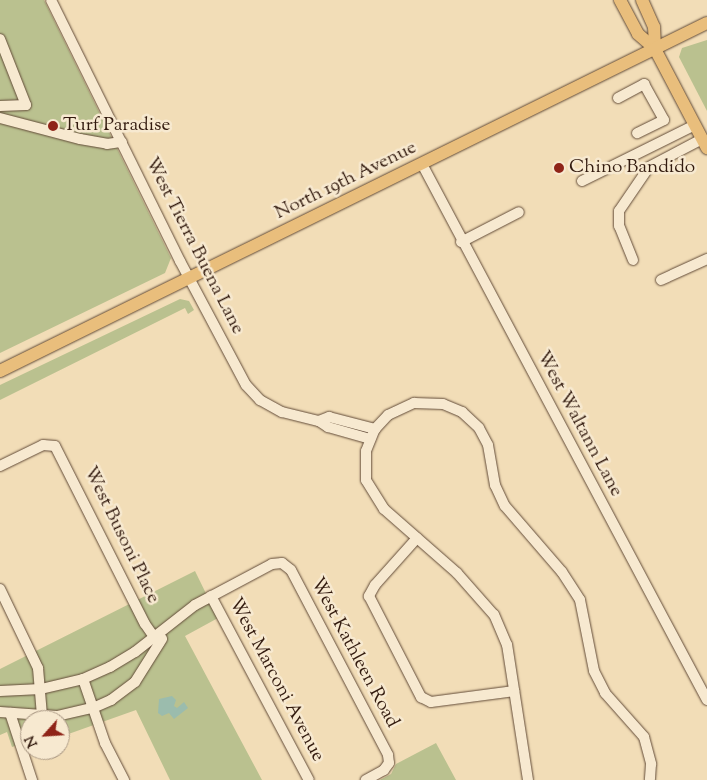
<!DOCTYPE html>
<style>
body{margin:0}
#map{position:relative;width:707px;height:780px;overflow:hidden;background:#f2ddb7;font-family:"Sorts Mill Goudy",serif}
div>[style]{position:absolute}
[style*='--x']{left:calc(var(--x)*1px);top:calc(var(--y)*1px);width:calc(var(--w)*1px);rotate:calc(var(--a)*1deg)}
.green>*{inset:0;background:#bac18f}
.water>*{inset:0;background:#9bbcad}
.roads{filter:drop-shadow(0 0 1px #624b38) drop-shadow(0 0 1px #624b38)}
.minor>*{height:10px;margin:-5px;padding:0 5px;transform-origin:5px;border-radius:5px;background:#f7e9d0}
.major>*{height:12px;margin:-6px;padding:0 6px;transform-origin:6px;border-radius:6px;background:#e9be7c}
.dots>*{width:14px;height:14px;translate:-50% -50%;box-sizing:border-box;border:2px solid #f7e9d0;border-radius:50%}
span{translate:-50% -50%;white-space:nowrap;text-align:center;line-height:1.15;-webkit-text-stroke:5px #f7e9d0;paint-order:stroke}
.poi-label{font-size:19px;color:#321a0e}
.left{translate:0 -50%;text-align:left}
.street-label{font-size:19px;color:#321a0e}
.north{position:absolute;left:20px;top:710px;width:50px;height:50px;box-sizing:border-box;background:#f7e9d0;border:1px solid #a89682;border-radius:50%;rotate:244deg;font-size:14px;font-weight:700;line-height:20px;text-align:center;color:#321a0e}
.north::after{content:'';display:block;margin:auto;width:18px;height:22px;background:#8f2418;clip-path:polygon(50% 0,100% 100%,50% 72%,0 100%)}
</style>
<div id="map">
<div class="green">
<i style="clip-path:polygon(0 0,44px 0,171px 258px,165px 273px,0 353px)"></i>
<i style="clip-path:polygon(707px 40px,707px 111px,679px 57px,682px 48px)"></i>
<i style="clip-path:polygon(180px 299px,189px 301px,194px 310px,188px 314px,185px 308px,0 400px,0 385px)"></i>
<i style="clip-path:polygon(195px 571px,218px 618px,185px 636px,262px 780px,170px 780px,136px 710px,60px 737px,60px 720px,30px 720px,30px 741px,12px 747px,7px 732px,0 735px,0 669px)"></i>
<i style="clip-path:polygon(436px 743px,456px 780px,380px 780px,391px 774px,396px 764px)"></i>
</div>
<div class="water">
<i style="clip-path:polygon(172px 696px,176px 700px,174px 706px,177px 708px,184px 702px,188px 708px,174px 719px,169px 713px,162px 716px,158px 713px,159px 699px)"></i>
</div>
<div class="roads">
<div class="minor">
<i style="--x:51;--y:0;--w:291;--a:63.7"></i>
<i style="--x:180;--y:261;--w:140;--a:62"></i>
<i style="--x:246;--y:385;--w:21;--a:47"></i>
<i style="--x:260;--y:400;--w:25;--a:29"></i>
<i style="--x:282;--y:412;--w:38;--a:14"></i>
<i style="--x:319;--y:421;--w:11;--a:34"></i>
<i style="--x:328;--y:427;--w:44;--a:15.9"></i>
<i style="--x:0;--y:39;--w:71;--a:68.5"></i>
<i style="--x:26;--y:105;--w:26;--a:178"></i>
<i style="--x:618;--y:98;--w:30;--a:-28"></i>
<i style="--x:644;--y:84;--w:41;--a:60.9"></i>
<i style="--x:664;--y:120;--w:30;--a:154"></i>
<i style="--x:0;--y:118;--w:83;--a:14.7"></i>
<i style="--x:80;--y:139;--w:27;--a:10"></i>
<i style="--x:107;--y:144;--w:15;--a:-8"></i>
<i style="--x:422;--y:164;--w:607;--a:62"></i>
<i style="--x:582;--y:181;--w:126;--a:-26.4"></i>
<i style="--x:461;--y:242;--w:65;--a:-27.3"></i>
<i style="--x:633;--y:260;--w:37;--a:-112"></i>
<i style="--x:619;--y:226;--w:15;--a:-90"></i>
<i style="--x:619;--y:211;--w:53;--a:-55.7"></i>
<i style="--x:649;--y:167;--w:60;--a:-27.8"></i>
<i style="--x:661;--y:280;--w:51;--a:-24.5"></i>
<i style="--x:319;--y:421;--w:11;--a:-22"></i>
<i style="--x:329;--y:417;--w:48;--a:14.6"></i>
<i style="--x:0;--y:466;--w:48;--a:-26"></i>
<i style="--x:43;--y:445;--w:12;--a:5"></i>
<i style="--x:55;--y:446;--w:199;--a:63.2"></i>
<i style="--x:145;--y:624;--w:24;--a:55"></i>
<i style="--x:417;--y:538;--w:63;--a:131.8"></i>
<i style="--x:375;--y:585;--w:13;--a:119"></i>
<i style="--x:369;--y:596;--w:114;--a:62.8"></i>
<i style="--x:421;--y:697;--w:11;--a:27"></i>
<i style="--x:431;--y:702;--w:84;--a:-7.5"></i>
<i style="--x:0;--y:589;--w:88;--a:64.3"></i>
<i style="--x:38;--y:668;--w:48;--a:85.2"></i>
<i style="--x:211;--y:596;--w:208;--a:62"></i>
<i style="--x:83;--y:679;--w:68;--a:71"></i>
<i style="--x:105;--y:743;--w:42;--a:62.8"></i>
<i style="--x:0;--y:691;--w:41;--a:-2.8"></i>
<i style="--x:41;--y:689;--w:43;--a:-13.4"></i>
<i style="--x:83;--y:679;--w:30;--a:-24"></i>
<i style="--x:110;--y:667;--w:29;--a:-31"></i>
<i style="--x:135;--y:652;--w:76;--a:-38.1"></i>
<i style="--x:195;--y:605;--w:87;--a:-28"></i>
<i style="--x:272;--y:564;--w:10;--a:-6"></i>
<i style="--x:282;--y:563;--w:11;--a:38"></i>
<i style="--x:291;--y:570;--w:209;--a:62.3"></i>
<i style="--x:388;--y:755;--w:8;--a:83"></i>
<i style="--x:389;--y:763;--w:9;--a:126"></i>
<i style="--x:384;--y:770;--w:21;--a:151"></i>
<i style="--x:0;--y:712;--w:57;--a:4"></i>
<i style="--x:57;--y:716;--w:37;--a:-13"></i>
<i style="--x:93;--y:708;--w:20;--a:-24"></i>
<i style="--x:111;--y:700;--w:30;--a:-37"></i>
<i style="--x:135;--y:682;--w:51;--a:-57.9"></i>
<i style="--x:10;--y:713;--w:71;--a:71.8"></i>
<i style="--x:528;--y:780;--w:137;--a:-98.8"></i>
<i style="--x:507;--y:645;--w:33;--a:-113"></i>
<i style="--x:494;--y:615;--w:56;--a:-131.4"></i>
<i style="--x:457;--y:573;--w:97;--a:-138.8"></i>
<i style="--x:384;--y:509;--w:34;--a:-122"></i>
<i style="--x:366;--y:480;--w:29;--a:-90"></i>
<i style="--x:366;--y:451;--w:24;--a:-68"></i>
<i style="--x:375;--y:429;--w:19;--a:-47"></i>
<i style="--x:388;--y:415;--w:29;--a:-25"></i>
<i style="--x:414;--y:403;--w:29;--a:2"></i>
<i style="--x:443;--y:404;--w:21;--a:23"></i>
<i style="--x:462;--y:412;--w:23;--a:43"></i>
<i style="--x:479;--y:428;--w:19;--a:62"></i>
<i style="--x:488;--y:445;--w:41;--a:80.1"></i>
<i style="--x:495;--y:485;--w:23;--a:65"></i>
<i style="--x:505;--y:506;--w:87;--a:49.2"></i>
<i style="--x:562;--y:572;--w:33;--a:57"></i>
<i style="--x:580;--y:600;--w:72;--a:78.8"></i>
<i style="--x:594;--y:671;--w:25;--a:63"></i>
<i style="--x:605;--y:693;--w:59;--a:48.4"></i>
<i style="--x:644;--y:737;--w:28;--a:75"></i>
<i style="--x:651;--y:764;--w:16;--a:94"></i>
</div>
<div class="major">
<i style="--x:620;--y:0;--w:38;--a:62"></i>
<i style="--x:638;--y:34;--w:23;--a:41"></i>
<i style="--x:655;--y:49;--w:112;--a:62.3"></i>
<i style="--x:642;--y:0;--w:30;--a:66"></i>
<i style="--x:654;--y:27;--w:22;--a:87"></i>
<i style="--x:0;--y:371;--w:788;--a:-26.21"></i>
</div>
</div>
<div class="dots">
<i style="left:53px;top:126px;background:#8f2418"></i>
<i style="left:559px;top:168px;background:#8f2418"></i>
</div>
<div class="poi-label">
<span class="left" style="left:63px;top:126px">Turf Paradise</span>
<span class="left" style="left:569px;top:168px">Chino Bandido</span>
</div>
<div class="street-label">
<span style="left:346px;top:181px;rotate:-26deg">North 19th Avenue</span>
<span style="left:194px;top:246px;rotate:63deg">West Tierra Buena Lane</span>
<span style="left:579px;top:424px;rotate:62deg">West Waltann Lane</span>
<span style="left:121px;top:535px;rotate:64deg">West Busoni Place</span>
<span style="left:354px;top:653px;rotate:62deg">West Kathleen Road</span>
<span style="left:276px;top:680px;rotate:62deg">West Marconi Avenue</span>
</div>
<div class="north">N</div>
</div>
